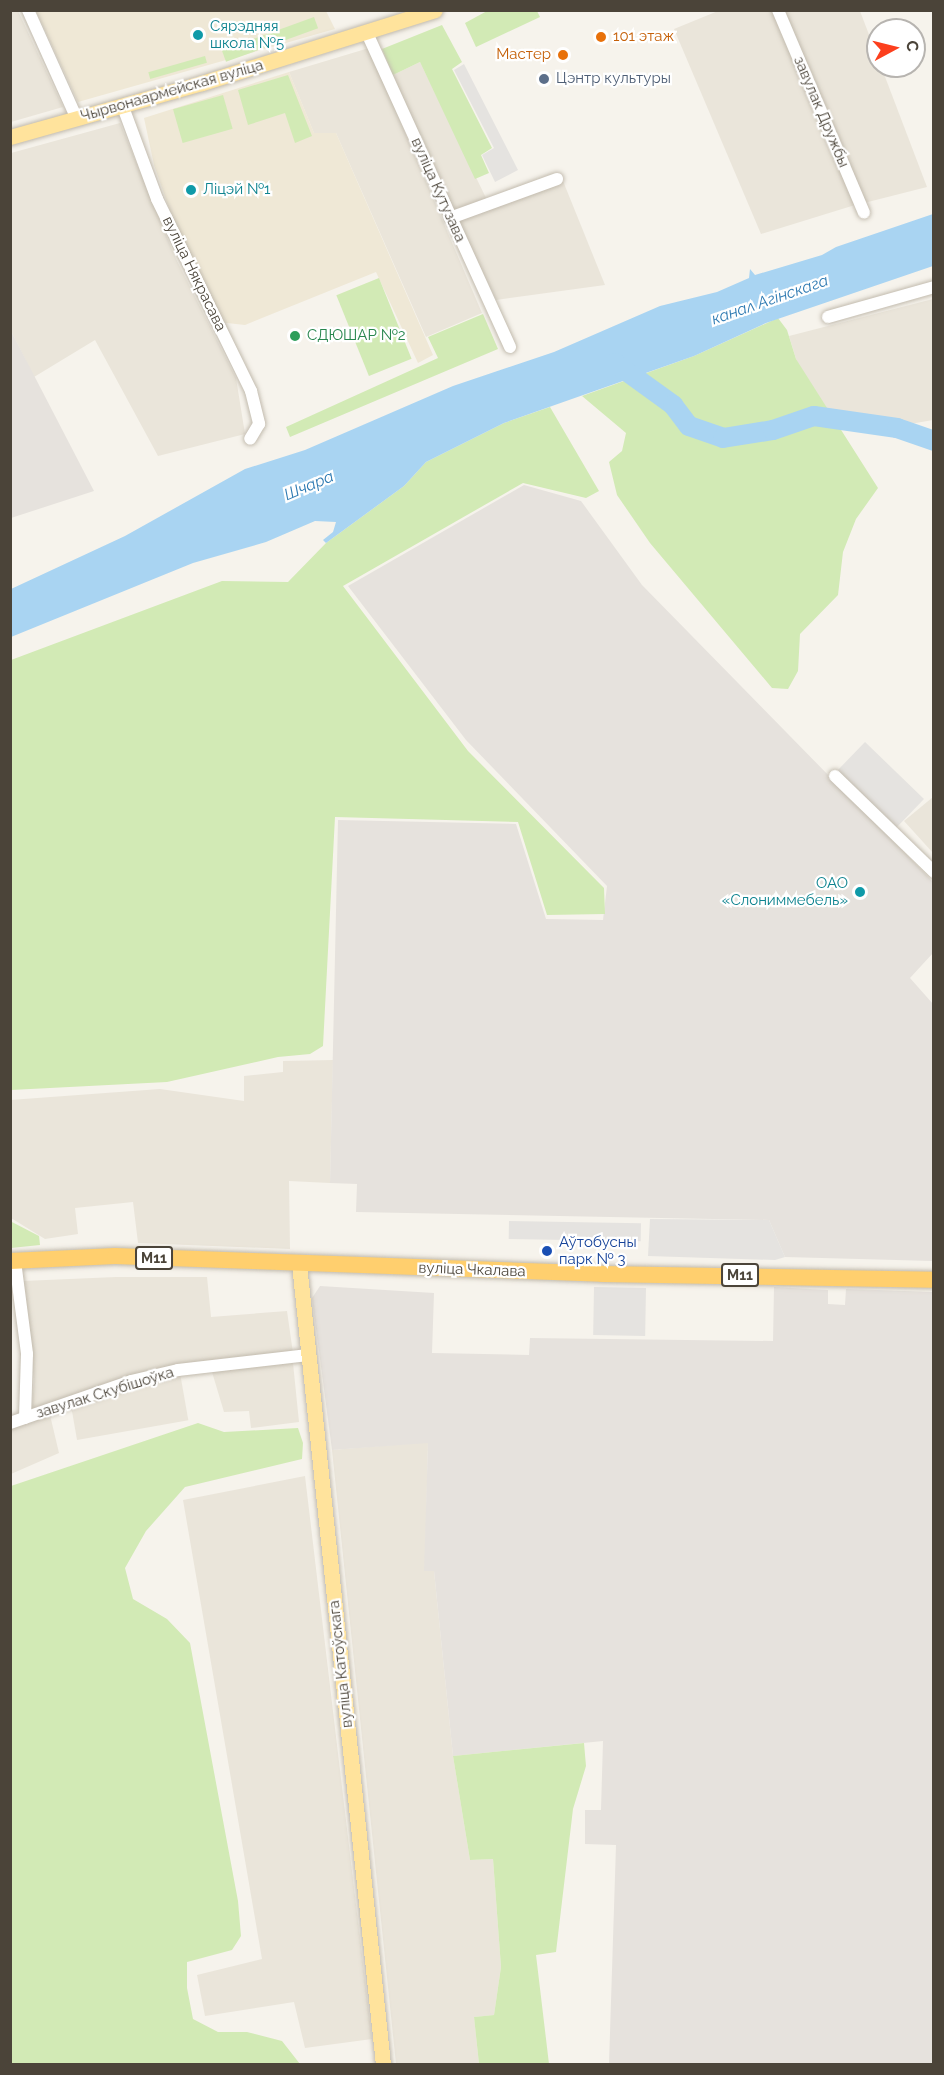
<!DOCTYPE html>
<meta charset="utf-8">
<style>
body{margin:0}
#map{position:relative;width:944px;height:2075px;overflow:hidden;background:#f6f3ec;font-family:Raleway,sans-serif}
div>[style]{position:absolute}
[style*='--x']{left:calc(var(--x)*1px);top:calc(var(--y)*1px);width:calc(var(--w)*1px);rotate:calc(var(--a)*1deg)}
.residential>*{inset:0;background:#eae5da;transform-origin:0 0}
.industrial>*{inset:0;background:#e6e2dd}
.education>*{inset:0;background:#efe8d6}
.green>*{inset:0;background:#d2eab5;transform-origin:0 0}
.parking>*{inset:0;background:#e5e3e0;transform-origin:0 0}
.water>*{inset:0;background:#a9d4f2}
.river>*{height:20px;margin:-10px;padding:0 10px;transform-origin:10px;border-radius:10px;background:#a9d4f2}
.roads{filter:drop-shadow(0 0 2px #c2bbae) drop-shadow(0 0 2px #c2bbae)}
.minor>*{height:12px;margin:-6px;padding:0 6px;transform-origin:6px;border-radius:6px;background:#fff}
.major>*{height:15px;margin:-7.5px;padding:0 7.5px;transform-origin:7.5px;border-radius:7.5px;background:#ffe39c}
.highway>*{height:16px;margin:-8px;padding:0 8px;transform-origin:8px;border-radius:8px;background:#ffcf6e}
.dots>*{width:16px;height:16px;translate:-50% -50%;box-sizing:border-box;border:3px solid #fff;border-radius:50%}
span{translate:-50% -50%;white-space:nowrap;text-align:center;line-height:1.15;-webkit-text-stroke:4.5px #fff;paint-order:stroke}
.shield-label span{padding:2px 4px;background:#fff;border:2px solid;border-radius:4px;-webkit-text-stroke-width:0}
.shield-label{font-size:14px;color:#4b4439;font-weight:700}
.culture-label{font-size:15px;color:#0d838f}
.left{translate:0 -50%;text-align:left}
.right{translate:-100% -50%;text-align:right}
.food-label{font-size:15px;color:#c56008}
.service-label{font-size:15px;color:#4e5e75}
.street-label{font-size:15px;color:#4b4439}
.leisure-label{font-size:15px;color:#27864d}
.transit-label{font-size:15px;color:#164399}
.water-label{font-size:16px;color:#2e7ab2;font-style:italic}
.frame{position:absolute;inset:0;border:12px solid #4b4439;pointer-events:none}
.north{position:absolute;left:866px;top:18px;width:60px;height:60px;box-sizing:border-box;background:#fff;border:2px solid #b7b4b0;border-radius:50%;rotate:83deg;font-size:16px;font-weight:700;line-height:24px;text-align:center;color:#4b4439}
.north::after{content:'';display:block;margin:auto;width:21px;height:27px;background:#fc3f1d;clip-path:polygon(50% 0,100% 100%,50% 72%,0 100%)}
</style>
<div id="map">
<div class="residential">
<i style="clip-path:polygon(11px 10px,18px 11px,63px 107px,11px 122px)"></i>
<i style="clip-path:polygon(718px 11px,773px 11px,855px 205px,761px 234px,674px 29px)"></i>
<i style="clip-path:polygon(782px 11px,860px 11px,927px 187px,864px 203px)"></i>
<i style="clip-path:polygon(369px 48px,482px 313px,426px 337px,336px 133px,314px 133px,289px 72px)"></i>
<i style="clip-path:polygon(420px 62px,487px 200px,455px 213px,393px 75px)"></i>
<i style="clip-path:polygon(120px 123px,176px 259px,236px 378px,245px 434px,158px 456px,95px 340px,34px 377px,11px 331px,11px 153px)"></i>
<i style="clip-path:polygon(563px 181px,605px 285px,496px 300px,458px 220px)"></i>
<i style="clip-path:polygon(933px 299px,933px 420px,910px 424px,830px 413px,797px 362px,789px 336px)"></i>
<i style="clip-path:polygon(933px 797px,933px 853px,904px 821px)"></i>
<i style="clip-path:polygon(333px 1060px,330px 1183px,289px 1181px,290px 1249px,138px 1243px,133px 1202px,75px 1208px,78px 1234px,45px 1239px,11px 1218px,10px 1100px,160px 1089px,244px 1101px,244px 1076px,283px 1072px,283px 1061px)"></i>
<i style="clip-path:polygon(116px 1277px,207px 1277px,211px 1317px,287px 1311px,293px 1353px,203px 1362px,32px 1410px,34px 1380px,23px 1281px)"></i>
<i style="clip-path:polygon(293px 1363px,299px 1422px,251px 1428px,249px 1411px,224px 1412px,212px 1372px)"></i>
<i style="left:180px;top:1373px;width:48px;height:113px;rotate:80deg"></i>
<i style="clip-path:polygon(50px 1415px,59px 1453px,11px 1474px,11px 1427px)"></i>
<i style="clip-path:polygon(428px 1442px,425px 1570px,434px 1571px,453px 1756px,470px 1860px,493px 1859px,501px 1967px,494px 2015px,474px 2017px,479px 2064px,396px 2064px,332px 1450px)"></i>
<i style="clip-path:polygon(305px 1476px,372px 2039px,305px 2048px,294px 2002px,205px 2016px,197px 1975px,262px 1959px,183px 1500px)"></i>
</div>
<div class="industrial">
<i style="clip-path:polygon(11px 331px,94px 491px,11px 518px,10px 518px)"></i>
<i style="clip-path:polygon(524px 485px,581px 501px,642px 585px,933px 882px,933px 953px,910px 978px,933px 1004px,933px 1261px,785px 1257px,769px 1220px,356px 1212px,357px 1184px,330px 1183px,338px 820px,516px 824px,546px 919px,603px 920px,607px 886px,466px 740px,348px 586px)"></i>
<i style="clip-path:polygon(320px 1286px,434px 1293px,432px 1353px,529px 1355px,530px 1338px,773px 1341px,774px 1287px,828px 1290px,828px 1304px,845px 1305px,846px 1289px,933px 1292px,933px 2064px,609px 2064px,616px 1845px,585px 1844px,585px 1810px,601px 1810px,603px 1741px,453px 1756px,434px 1571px,424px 1571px,428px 1443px,332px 1450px,312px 1298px)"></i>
</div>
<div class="education">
<i style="clip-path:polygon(36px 11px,326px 11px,335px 29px,78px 102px)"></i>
<i style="clip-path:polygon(289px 72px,314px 133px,336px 133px,433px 355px,418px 363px,376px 272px,245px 325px,218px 322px,169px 208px,154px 165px,144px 118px)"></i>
</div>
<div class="green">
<i style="clip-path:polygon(487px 11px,537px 11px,540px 17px,476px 47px,465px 23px)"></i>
<i style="left:314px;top:17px;width:12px;height:98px;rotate:70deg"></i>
<i style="clip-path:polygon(442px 25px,462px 62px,452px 69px,492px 148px,481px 155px,489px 173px,475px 179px,420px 62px,393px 75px,382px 49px)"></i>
<i style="left:205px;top:56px;width:7px;height:59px;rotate:74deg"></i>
<i style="clip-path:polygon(288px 75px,312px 136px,295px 143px,285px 113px,248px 125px,238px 90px)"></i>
<i style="left:223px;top:95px;width:35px;height:52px;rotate:74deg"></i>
<i style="left:379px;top:278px;width:87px;height:46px;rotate:68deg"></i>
<i style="clip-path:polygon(483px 314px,498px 349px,290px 437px,286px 427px,438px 358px,428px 337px)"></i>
<i style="clip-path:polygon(778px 318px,787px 330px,796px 359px,878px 488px,856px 519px,843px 552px,838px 595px,800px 634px,798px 671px,788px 689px,772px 688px,650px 543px,617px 495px,609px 462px,622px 451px,626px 433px,582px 396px,694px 356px)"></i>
<i style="clip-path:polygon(550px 407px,599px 491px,586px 498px,523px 483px,343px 586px,468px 751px,604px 888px,605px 914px,547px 915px,518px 822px,335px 817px,323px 1046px,310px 1054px,278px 1057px,167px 1082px,11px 1090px,11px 660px,222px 581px,288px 582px,326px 543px,404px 486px,426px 462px,504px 423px)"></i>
<i style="clip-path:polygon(10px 1221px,39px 1236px,40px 1245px,11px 1248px)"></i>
<i style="clip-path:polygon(198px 1423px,224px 1432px,298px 1428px,303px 1443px,302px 1459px,185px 1487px,146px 1531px,125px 1568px,133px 1599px,167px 1619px,190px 1643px,238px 1901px,241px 1936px,232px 1950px,187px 1962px,187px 1988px,193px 2019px,218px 2032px,247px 2032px,282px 2041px,300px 2064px,11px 2064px,11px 1486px)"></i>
<i style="clip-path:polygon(584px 1743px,586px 1766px,573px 1809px,556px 1952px,536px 1955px,549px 2064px,479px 2064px,474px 2017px,494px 2015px,501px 1967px,493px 1859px,470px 1860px,453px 1756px)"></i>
</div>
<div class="parking">
<i style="clip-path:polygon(464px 64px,518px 170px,495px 182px,482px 155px,494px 148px,454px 70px)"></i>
<i style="left:865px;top:742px;width:82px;height:42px;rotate:44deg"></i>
<i style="clip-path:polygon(650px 1219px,769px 1220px,785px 1257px,775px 1260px,648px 1256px)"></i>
<i style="left:509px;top:1221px;width:132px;height:18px;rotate:1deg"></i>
<i style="left:594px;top:1287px;width:52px;height:48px;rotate:1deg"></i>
</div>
<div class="water">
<i style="clip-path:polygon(933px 214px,933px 266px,766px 323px,694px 356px,504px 423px,426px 462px,404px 486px,326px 543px,323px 540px,333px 532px,336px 522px,315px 521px,266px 542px,193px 563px,11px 637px,11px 589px,125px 536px,245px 469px,305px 450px,453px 386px,554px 352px,660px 306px,717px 292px,749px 278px,750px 269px,755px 275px,822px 255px,836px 247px)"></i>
</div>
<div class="river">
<i style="--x:615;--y:363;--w:72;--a:35.9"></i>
<i style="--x:673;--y:405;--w:26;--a:53"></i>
<i style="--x:689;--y:426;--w:36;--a:19"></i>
<i style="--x:723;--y:438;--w:51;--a:-9.1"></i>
<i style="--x:773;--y:430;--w:43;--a:-18.9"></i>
<i style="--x:814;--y:416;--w:84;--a:8.2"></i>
<i style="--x:897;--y:428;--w:39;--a:19"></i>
</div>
<div class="roads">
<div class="minor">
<i style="--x:28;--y:10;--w:120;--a:65.8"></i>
<i style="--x:778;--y:10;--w:220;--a:67"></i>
<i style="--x:367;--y:33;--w:345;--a:65.5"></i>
<i style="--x:123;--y:107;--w:98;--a:69.7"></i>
<i style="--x:157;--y:199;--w:214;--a:63.9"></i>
<i style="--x:251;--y:391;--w:34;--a:76"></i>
<i style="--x:259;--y:424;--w:17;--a:121"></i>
<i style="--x:450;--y:218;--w:114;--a:-20"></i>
<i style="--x:828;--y:317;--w:110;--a:-15.8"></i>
<i style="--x:835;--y:776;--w:138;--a:44.1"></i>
<i style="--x:15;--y:1261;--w:94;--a:82.6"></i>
<i style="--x:27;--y:1354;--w:64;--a:91.8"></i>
<i style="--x:10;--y:1423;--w:128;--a:-19.1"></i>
<i style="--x:131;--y:1381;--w:48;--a:-13.2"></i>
<i style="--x:178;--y:1370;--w:131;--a:-6.6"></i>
</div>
<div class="major">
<i style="--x:10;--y:137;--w:199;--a:-15.7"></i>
<i style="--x:202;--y:83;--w:244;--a:-17.4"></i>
<i style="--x:299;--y:1264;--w:804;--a:84.01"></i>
</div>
<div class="highway">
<i style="--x:10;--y:1261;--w:105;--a:-2.7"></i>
<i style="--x:115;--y:1256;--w:487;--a:2.1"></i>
<i style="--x:602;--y:1274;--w:332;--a:1"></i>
</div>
</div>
<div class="dots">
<i style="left:198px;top:35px;background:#0f9aa8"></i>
<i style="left:601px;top:37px;background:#e8710a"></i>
<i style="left:563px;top:55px;background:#e8710a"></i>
<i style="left:544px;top:79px;background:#5c6f8a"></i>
<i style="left:191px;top:190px;background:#0f9aa8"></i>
<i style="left:295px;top:336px;background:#2e9e5b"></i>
<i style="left:860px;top:892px;background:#0f9aa8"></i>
<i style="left:547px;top:1251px;background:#1a4fb4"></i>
</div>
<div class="shield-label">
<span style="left:154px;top:1258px">М11</span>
<span style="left:740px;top:1275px">М11</span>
</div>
<div class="culture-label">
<span class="left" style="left:210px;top:35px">Сярэдняя<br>школа №5</span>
<span class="left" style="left:203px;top:190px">Ліцэй №1</span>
<span class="right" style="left:848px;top:892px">ОАО<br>«Слониммебель»</span>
</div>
<div class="food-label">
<span class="left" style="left:613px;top:37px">101 этаж</span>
<span class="right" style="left:551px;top:55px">Мастер</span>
</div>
<div class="service-label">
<span class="left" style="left:556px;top:79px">Цэнтр культуры</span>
</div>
<div class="street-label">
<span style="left:172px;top:91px;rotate:-16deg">Чырвонаармейская вуліца</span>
<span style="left:821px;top:112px;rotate:67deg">завулак Дружбы</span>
<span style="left:438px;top:190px;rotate:66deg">вуліца Кутузава</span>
<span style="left:194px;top:274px;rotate:64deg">вуліца Някрасава</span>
<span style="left:472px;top:1270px;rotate:2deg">вуліца Чкалава</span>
<span style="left:105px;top:1393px;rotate:-17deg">завулак Скубішоўка</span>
<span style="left:341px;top:1664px;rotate:-96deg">вуліца Катоўскага</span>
</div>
<div class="leisure-label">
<span class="left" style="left:307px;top:336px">СДЮШАР №2</span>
</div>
<div class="transit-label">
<span class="left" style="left:559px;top:1251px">Аўтобусны<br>парк № 3</span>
</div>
<div class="water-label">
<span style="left:770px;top:300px;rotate:-19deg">канал Агінскага</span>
<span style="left:309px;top:486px;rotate:-23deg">Шчара</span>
</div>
<div class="frame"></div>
<div class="north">С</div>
</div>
